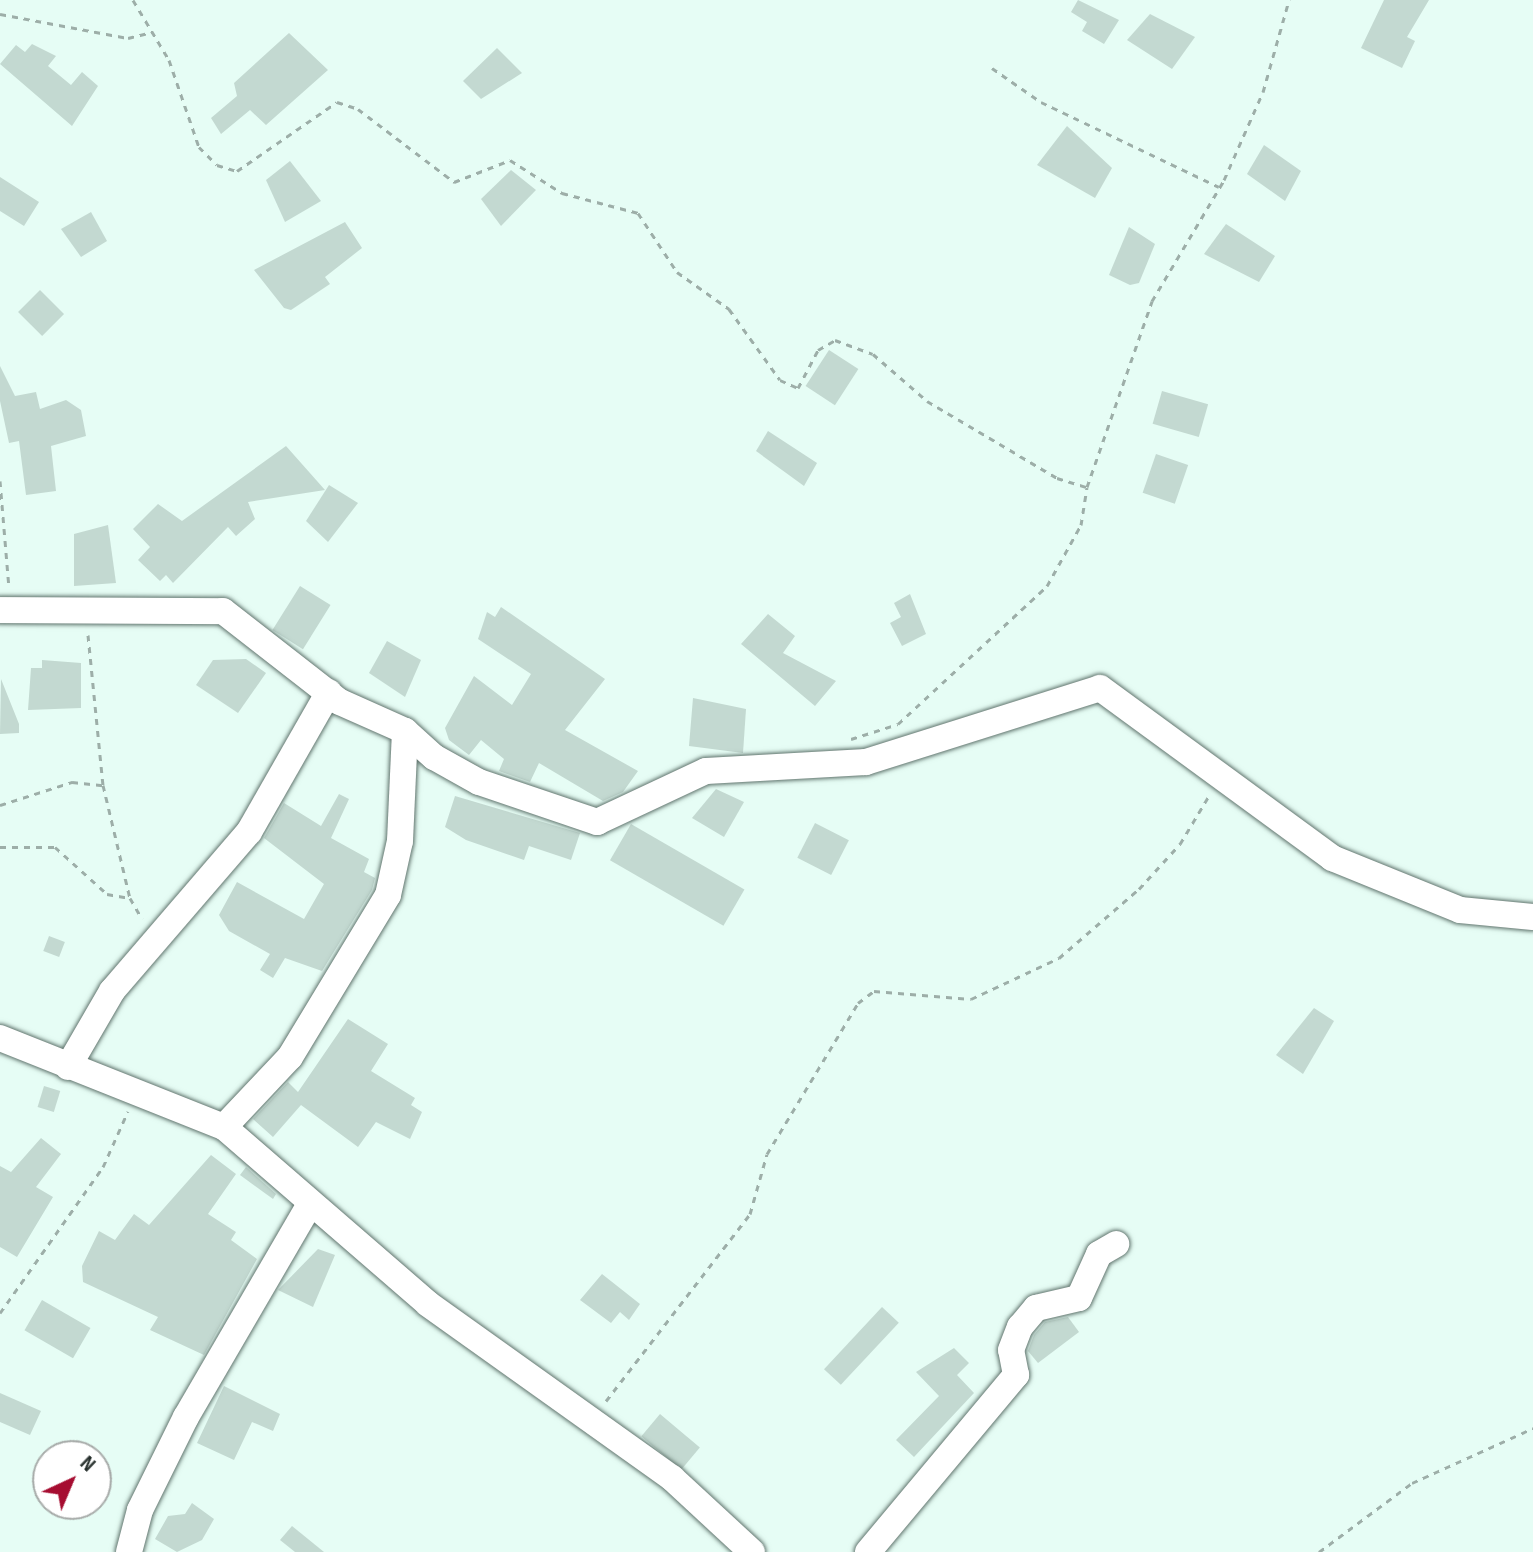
<!DOCTYPE html>
<style>
body{margin:0}
#map{position:relative;width:1533px;height:1552px;overflow:hidden;background:#e6fdf5;font-family:"Sofia Sans Condensed",sans-serif}
div>[style]{position:absolute}
[style*='--x']{left:calc(var(--x)*1px);top:calc(var(--y)*1px);width:calc(var(--w)*1px);rotate:calc(var(--a)*1deg)}
.building>*{inset:0;background:#c3d9d1;transform-origin:0 0}
.path>*{height:3px;margin-top:-1.5px;transform-origin:0;background:repeating-linear-gradient(90deg,#9daea8 0 6px,transparent 0 12px)}
.roads{filter:drop-shadow(0 0 2px #61756e) drop-shadow(0 0 2px #61756e)}
.minor>*{height:26px;margin:-13px;padding:0 13px;transform-origin:13px;border-radius:13px;background:#fff}
span{translate:-50% -50%;white-space:nowrap;text-align:center;line-height:1.15;-webkit-text-stroke:7px #fff;paint-order:stroke}
.north{position:absolute;left:32px;top:1440px;width:80px;height:80px;box-sizing:border-box;background:#fff;border:2px solid #a7aba9;border-radius:50%;rotate:44deg;font-size:22px;font-weight:700;line-height:32px;text-align:center;color:#232c29}
.north::after{content:'';display:block;margin:auto;width:28px;height:36px;background:#a60d31;clip-path:polygon(50% 0,100% 100%,50% 72%,0 100%)}
</style>
<div id="map">
<div class="building">
<i style="clip-path:polygon(1078px 0,1119px 20px,1104px 44px,1082px 31px,1087px 22px,1071px 12px)"></i>
<i style="clip-path:polygon(1384px 0,1429px 0,1407px 37px,1415px 41px,1402px 68px,1361px 48px)"></i>
<i style="clip-path:polygon(1150px 14px,1195px 37px,1172px 69px,1127px 40px)"></i>
<i style="clip-path:polygon(289px 33px,328px 70px,266px 125px,250px 110px,221px 134px,211px 118px,237px 96px,234px 83px)"></i>
<i style="clip-path:polygon(32px 44px,56px 56px,48px 66px,71px 85px,82px 72px,98px 86px,72px 126px,0 64px,16px 45px,25px 52px)"></i>
<i style="clip-path:polygon(497px 48px,522px 73px,481px 99px,463px 81px)"></i>
<i style="clip-path:polygon(1067px 126px,1112px 168px,1095px 198px,1037px 165px)"></i>
<i style="clip-path:polygon(1264px 145px,1301px 171px,1285px 201px,1247px 174px)"></i>
<i style="clip-path:polygon(290px 161px,321px 201px,285px 222px,266px 180px)"></i>
<i style="clip-path:polygon(511px 170px,536px 190px,501px 226px,481px 199px)"></i>
<i style="clip-path:polygon(0 177px,39px 202px,24px 226px,0 211px)"></i>
<i style="clip-path:polygon(91px 212px,107px 241px,81px 257px,61px 229px)"></i>
<i style="clip-path:polygon(345px 222px,362px 248px,325px 277px,330px 284px,291px 310px,284px 308px,254px 270px)"></i>
<i style="clip-path:polygon(1226px 224px,1275px 256px,1259px 282px,1204px 254px)"></i>
<i style="clip-path:polygon(1129px 227px,1155px 244px,1139px 283px,1130px 285px,1109px 275px)"></i>
<i style="left:40px;top:290px;width:34px;height:31px;rotate:45deg"></i>
<i style="left:829px;top:350px;width:35px;height:43px;rotate:33deg"></i>
<i style="clip-path:polygon(0 366px,15px 396px,36px 392px,40px 409px,66px 400px,81px 410px,86px 436px,51px 446px,56px 491px,26px 495px,19px 441px,9px 443px,0 401px)"></i>
<i style="left:1162px;top:391px;width:48px;height:34px;rotate:16deg"></i>
<i style="clip-path:polygon(768px 431px,817px 463px,804px 486px,756px 451px)"></i>
<i style="clip-path:polygon(286px 446px,325px 490px,248px 502px,255px 519px,236px 536px,228px 527px,173px 583px,166px 575px,160px 581px,138px 560px,150px 547px,133px 529px,158px 504px,182px 521px)"></i>
<i style="left:1156px;top:454px;width:34px;height:41px;rotate:19deg"></i>
<i style="clip-path:polygon(329px 485px,358px 503px,328px 542px,306px 521px)"></i>
<i style="clip-path:polygon(108px 525px,116px 583px,74px 586px,74px 534px)"></i>
<i style="left:300px;top:586px;width:36px;height:52px;rotate:32deg"></i>
<i style="clip-path:polygon(910px 594px,926px 634px,902px 646px,890px 623px,901px 617px,894px 603px)"></i>
<i style="clip-path:polygon(501px 607px,605px 679px,565px 730px,638px 771px,623px 792px,603px 801px,539px 763px,530px 782px,499px 771px,504px 759px,481px 740px,469px 755px,449px 740px,445px 728px,474px 676px,512px 705px,531px 674px,478px 639px,487px 612px,495px 617px)"></i>
<i style="clip-path:polygon(768px 614px,795px 636px,783px 653px,836px 681px,815px 706px,741px 644px)"></i>
<i style="clip-path:polygon(387px 641px,421px 660px,405px 697px,369px 673px)"></i>
<i style="clip-path:polygon(246px 659px,266px 673px,238px 713px,196px 685px,213px 660px)"></i>
<i style="clip-path:polygon(42px 660px,81px 663px,81px 708px,28px 710px,31px 668px,42px 668px)"></i>
<i style="clip-path:polygon(1px 679px,19px 724px,19px 733px,0 734px)"></i>
<i style="clip-path:polygon(693px 698px,746px 709px,743px 753px,689px 746px)"></i>
<i style="clip-path:polygon(716px 789px,744px 802px,724px 837px,692px 818px)"></i>
<i style="clip-path:polygon(339px 794px,349px 799px,331px 838px,369px 859px,364px 872px,375px 878px,372px 890px,322px 971px,285px 958px,273px 978px,260px 970px,270px 954px,229px 931px,219px 915px,237px 882px,304px 919px,324px 884px,264px 838px,284px 803px,321px 826px)"></i>
<i style="clip-path:polygon(455px 796px,580px 833px,571px 860px,529px 846px,524px 860px,466px 840px,445px 827px)"></i>
<i style="left:815px;top:823px;width:38px;height:39px;rotate:27deg"></i>
<i style="left:631px;top:824px;width:131px;height:42px;rotate:30deg"></i>
<i style="left:49px;top:936px;width:17px;height:16px;rotate:21deg"></i>
<i style="clip-path:polygon(1314px 1008px,1334px 1021px,1303px 1074px,1276px 1055px)"></i>
<i style="clip-path:polygon(348px 1019px,388px 1044px,371px 1071px,415px 1098px,411px 1105px,422px 1112px,410px 1139px,376px 1122px,358px 1147px,301px 1105px,273px 1137px,253px 1119px,288px 1082px,298px 1092px)"></i>
<i style="left:44px;top:1086px;width:17px;height:22px;rotate:17deg"></i>
<i style="clip-path:polygon(41px 1138px,61px 1154px,36px 1187px,53px 1197px,17px 1257px,0 1247px,0 1166px,11px 1172px)"></i>
<i style="clip-path:polygon(211px 1155px,236px 1174px,208px 1214px,236px 1232px,231px 1240px,257px 1259px,204px 1355px,150px 1330px,158px 1317px,83px 1282px,82px 1266px,99px 1231px,115px 1240px,134px 1214px,149px 1225px)"></i>
<i style="clip-path:polygon(246px 1167px,276px 1194px,273px 1199px,240px 1175px)"></i>
<i style="clip-path:polygon(318px 1249px,335px 1255px,313px 1307px,278px 1290px)"></i>
<i style="clip-path:polygon(602px 1274px,640px 1304px,629px 1320px,620px 1312px,611px 1323px,580px 1300px)"></i>
<i style="left:42px;top:1300px;width:56px;height:35px;rotate:30deg"></i>
<i style="left:882px;top:1307px;width:23px;height:85px;rotate:43deg"></i>
<i style="clip-path:polygon(1068px 1317px,1079px 1332px,1038px 1363px,1028px 1351px,1034px 1335px,1045px 1322px)"></i>
<i style="clip-path:polygon(954px 1348px,969px 1363px,957px 1375px,974px 1393px,914px 1457px,896px 1440px,939px 1396px,916px 1372px)"></i>
<i style="clip-path:polygon(224px 1386px,280px 1414px,273px 1431px,252px 1422px,234px 1460px,197px 1443px)"></i>
<i style="clip-path:polygon(0 1393px,41px 1411px,30px 1435px,0 1422px)"></i>
<i style="left:660px;top:1414px;width:52px;height:29px;rotate:40deg"></i>
<i style="clip-path:polygon(192px 1503px,214px 1519px,202px 1540px,177px 1552px,155px 1539px,168px 1516px,185px 1514px)"></i>
<i style="clip-path:polygon(292px 1526px,324px 1552px,295px 1552px,280px 1540px)"></i>
</div>
<div class="path">
<i style="--x:133;--y:0;--w:70;--a:59"></i>
<i style="--x:169;--y:60;--w:92;--a:71"></i>
<i style="--x:199;--y:147;--w:25;--a:45"></i>
<i style="--x:217;--y:165;--w:21;--a:17"></i>
<i style="--x:237;--y:171;--w:121;--a:-34.6"></i>
<i style="--x:337;--y:102;--w:22;--a:18"></i>
<i style="--x:358;--y:109;--w:121;--a:37.2"></i>
<i style="--x:454;--y:182;--w:60;--a:-21.4"></i>
<i style="--x:510;--y:160;--w:62;--a:32.4"></i>
<i style="--x:562;--y:193;--w:79;--a:14.7"></i>
<i style="--x:638;--y:213;--w:71;--a:56.5"></i>
<i style="--x:677;--y:272;--w:64;--a:35.4"></i>
<i style="--x:729;--y:309;--w:87;--a:54.3"></i>
<i style="--x:780;--y:380;--w:20;--a:24"></i>
<i style="--x:798;--y:388;--w:43;--a:-62.2"></i>
<i style="--x:818;--y:350;--w:20;--a:-30"></i>
<i style="--x:835;--y:340;--w:40;--a:20.2"></i>
<i style="--x:873;--y:354;--w:72;--a:41"></i>
<i style="--x:927;--y:401;--w:151;--a:30.6"></i>
<i style="--x:1057;--y:478;--w:31;--a:17"></i>
<i style="--x:0;--y:14;--w:130;--a:10.6"></i>
<i style="--x:128;--y:38;--w:25;--a:-14"></i>
<i style="--x:992;--y:68;--w:60;--a:34.8"></i>
<i style="--x:1041;--y:102;--w:197;--a:25.5"></i>
<i style="--x:0;--y:481;--w:107;--a:85.2"></i>
<i style="--x:88;--y:635;--w:151;--a:84.3"></i>
<i style="--x:103;--y:785;--w:116;--a:76.6"></i>
<i style="--x:130;--y:898;--w:24;--a:60"></i>
<i style="--x:851;--y:739;--w:49;--a:-17.7"></i>
<i style="--x:898;--y:724;--w:203;--a:-42.8"></i>
<i style="--x:1047;--y:586;--w:70;--a:-60.9"></i>
<i style="--x:1081;--y:525;--w:38;--a:-81"></i>
<i style="--x:1087;--y:487;--w:197;--a:-70.7"></i>
<i style="--x:1152;--y:301;--w:141;--a:-59.2"></i>
<i style="--x:1224;--y:180;--w:96;--a:-66.1"></i>
<i style="--x:1263;--y:92;--w:96;--a:-74.2"></i>
<i style="--x:0;--y:805;--w:76;--a:-17.7"></i>
<i style="--x:72;--y:782;--w:31;--a:6"></i>
<i style="--x:0;--y:847;--w:55;--a:0"></i>
<i style="--x:55;--y:847;--w:70;--a:42.1"></i>
<i style="--x:107;--y:894;--w:23;--a:10"></i>
<i style="--x:0;--y:1313;--w:179;--a:-54.8"></i>
<i style="--x:103;--y:1167;--w:61;--a:-65.9"></i>
<i style="--x:606;--y:1401;--w:236;--a:-52.4"></i>
<i style="--x:750;--y:1214;--w:62;--a:-74.2"></i>
<i style="--x:767;--y:1154;--w:176;--a:-58.9"></i>
<i style="--x:858;--y:1003;--w:20;--a:-37"></i>
<i style="--x:874;--y:991;--w:97;--a:4.7"></i>
<i style="--x:971;--y:999;--w:97;--a:-25"></i>
<i style="--x:1059;--y:958;--w:106;--a:-40.8"></i>
<i style="--x:1139;--y:889;--w:61;--a:-47.7"></i>
<i style="--x:1180;--y:844;--w:58;--a:-59"></i>
<i style="--x:1319;--y:1552;--w:116;--a:-36.6"></i>
<i style="--x:1412;--y:1483;--w:133;--a:-24.4"></i>
</div>
<div class="roads">
<div class="minor">
<i style="--x:0;--y:610;--w:223;--a:0.3"></i>
<i style="--x:223;--y:611;--w:148;--a:37.9"></i>
<i style="--x:340;--y:702;--w:71;--a:24"></i>
<i style="--x:405;--y:731;--w:39;--a:42"></i>
<i style="--x:434;--y:757;--w:51;--a:29.1"></i>
<i style="--x:479;--y:782;--w:125;--a:18.7"></i>
<i style="--x:597;--y:822;--w:120;--a:-25.1"></i>
<i style="--x:706;--y:771;--w:160;--a:-3.2"></i>
<i style="--x:866;--y:762;--w:245;--a:-17.5"></i>
<i style="--x:1100;--y:688;--w:288;--a:36.2"></i>
<i style="--x:1332;--y:858;--w:138;--a:22.1"></i>
<i style="--x:1460;--y:910;--w:73;--a:5.5"></i>
<i style="--x:0;--y:1038;--w:241;--a:21.7"></i>
<i style="--x:224;--y:1127;--w:270;--a:40.9"></i>
<i style="--x:428;--y:1304;--w:300;--a:35.5"></i>
<i style="--x:672;--y:1478;--w:109;--a:42.8"></i>
<i style="--x:68;--y:1067;--w:88;--a:-59.9"></i>
<i style="--x:112;--y:991;--w:210;--a:-49.3"></i>
<i style="--x:249;--y:832;--w:161;--a:-60.3"></i>
<i style="--x:224;--y:1127;--w:96;--a:-46.7"></i>
<i style="--x:290;--y:1057;--w:189;--a:-58.8"></i>
<i style="--x:388;--y:895;--w:55;--a:-77.5"></i>
<i style="--x:400;--y:841;--w:110;--a:-87.4"></i>
<i style="--x:129;--y:1552;--w:43;--a:-75.3"></i>
<i style="--x:140;--y:1510;--w:104;--a:-63.7"></i>
<i style="--x:186;--y:1417;--w:243;--a:-59.8"></i>
<i style="--x:868;--y:1552;--w:231;--a:-50.1"></i>
<i style="--x:1016;--y:1375;--w:25;--a:-101"></i>
<i style="--x:1011;--y:1350;--w:25;--a:-69"></i>
<i style="--x:1020;--y:1327;--w:25;--a:-50"></i>
<i style="--x:1036;--y:1308;--w:44;--a:-13.1"></i>
<i style="--x:1079;--y:1298;--w:48;--a:-65.6"></i>
<i style="--x:1099;--y:1254;--w:20;--a:-30"></i>
</div>
</div>
<div class="north">N</div>
</div>
